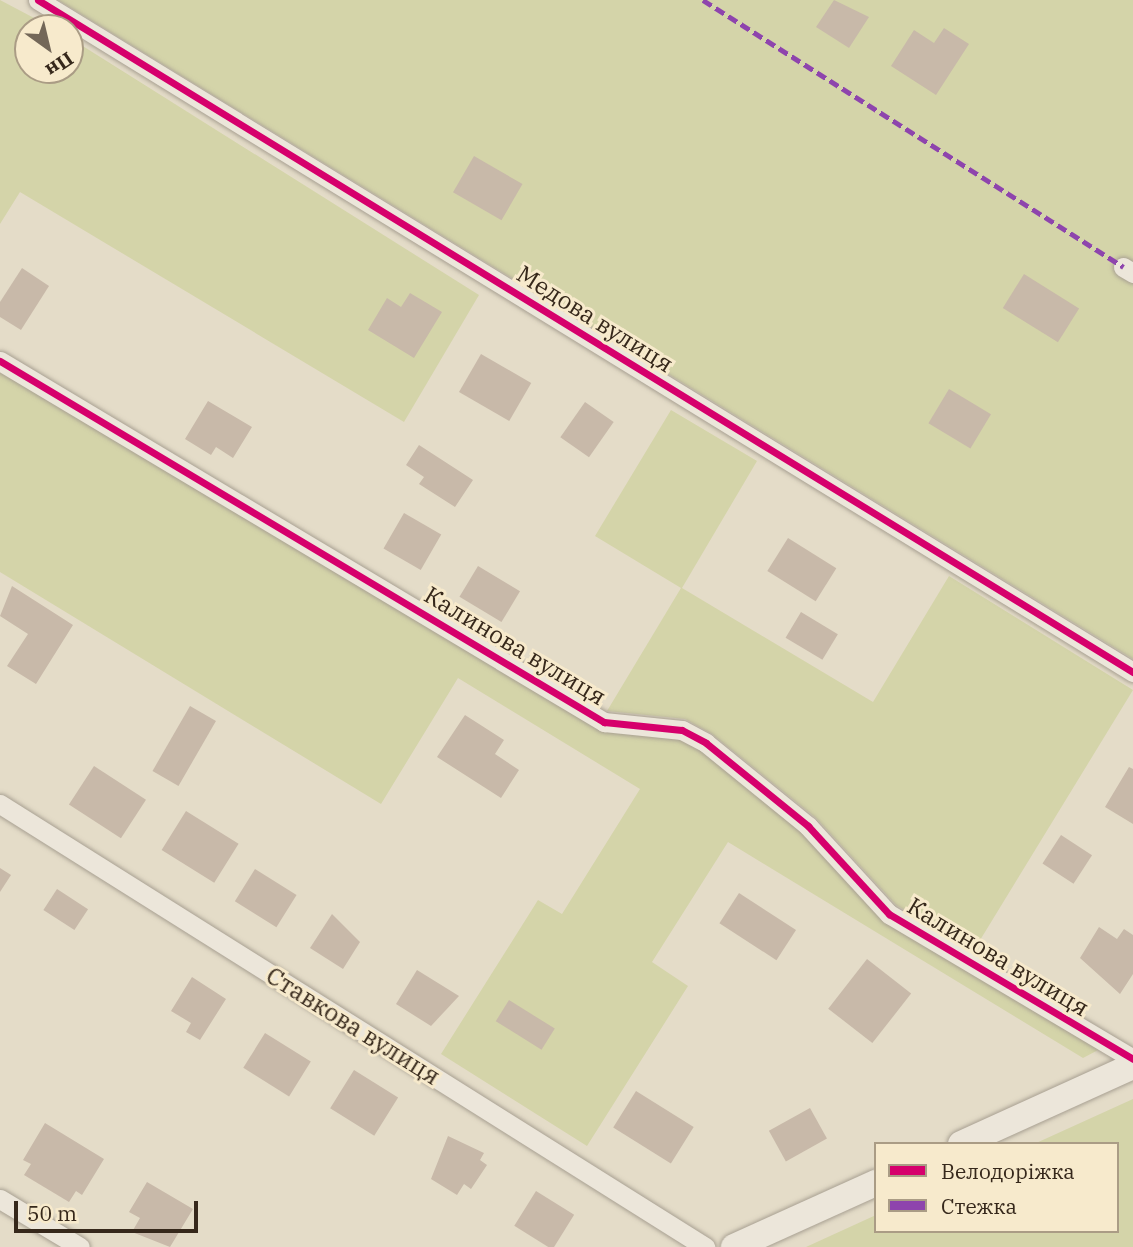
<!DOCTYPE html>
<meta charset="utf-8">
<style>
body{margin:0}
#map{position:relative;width:1133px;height:1247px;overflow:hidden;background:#e4dcc8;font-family:"IBM Plex Serif",serif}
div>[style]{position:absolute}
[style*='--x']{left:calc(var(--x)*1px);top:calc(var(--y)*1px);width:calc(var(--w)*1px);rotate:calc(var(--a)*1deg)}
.green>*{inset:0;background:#d4d4a9}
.building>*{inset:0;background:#c8b9a9;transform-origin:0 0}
.roads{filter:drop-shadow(0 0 2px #a8a092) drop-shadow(0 0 2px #a8a092)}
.street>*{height:19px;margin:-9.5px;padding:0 9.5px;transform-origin:9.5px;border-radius:9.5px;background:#ece6da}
.secondary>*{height:26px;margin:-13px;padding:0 13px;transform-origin:13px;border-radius:13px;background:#ece6da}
.quiet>*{height:5px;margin-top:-2.5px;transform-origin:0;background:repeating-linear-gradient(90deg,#8e44ad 0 10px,transparent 0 15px)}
.cycleway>*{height:7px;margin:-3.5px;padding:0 3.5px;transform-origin:3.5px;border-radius:3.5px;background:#d6006c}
span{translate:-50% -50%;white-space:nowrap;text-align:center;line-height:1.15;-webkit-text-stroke:6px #f7eacc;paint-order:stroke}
.street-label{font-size:24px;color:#36281b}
.legend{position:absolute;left:874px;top:1142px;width:245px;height:91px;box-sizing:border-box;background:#f7eacc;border:2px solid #aa9c85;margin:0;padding:9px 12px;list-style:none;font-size:21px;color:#36281b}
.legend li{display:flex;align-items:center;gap:14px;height:35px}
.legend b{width:35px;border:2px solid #aa9c85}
.north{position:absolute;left:14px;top:14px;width:70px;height:70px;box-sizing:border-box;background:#f7eacc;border:2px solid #aa9c85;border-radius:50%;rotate:146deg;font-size:19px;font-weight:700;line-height:28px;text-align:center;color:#36281b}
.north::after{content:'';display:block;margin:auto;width:24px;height:32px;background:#736758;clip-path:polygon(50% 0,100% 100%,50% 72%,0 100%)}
.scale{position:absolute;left:14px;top:1201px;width:184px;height:32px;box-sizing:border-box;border:4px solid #36281b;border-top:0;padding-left:9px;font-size:21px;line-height:24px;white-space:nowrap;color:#36281b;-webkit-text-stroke:5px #f7eacc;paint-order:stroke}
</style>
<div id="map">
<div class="green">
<i style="clip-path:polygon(0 0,53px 28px,28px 28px,28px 70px,70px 70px,70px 38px,479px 295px,404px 422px,20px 192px,0 224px)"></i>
<i style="clip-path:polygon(58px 0,1133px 0,1133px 659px)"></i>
<i style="clip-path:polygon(0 371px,601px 730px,679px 738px,701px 750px,802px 832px,883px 921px,1100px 1049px,1083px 1058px,728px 842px,652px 962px,688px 986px,587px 1146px,441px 1054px,538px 900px,562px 914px,640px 789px,458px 678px,381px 804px,0 572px)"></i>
<i style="clip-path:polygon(671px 410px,757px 461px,682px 588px,873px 702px,949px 576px,1133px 690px,974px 950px,896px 905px,816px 818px,712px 734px,685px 719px,607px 711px,681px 588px,595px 536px)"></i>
<i style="clip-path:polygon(1133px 1099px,1133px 1247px,806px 1247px,876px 1215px,876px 1231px,1117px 1231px,1117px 1144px,1034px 1144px)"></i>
</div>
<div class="building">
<i style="clip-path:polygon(834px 0,869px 17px,849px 48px,816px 27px)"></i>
<i style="clip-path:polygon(944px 28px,969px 44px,936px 95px,891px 66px,914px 30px,934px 43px)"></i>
<i style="left:474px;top:156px;width:56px;height:42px;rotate:30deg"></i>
<i style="clip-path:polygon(22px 268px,49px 286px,21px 330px,0 317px,0 302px)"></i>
<i style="left:1024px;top:274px;width:65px;height:40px;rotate:32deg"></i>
<i style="clip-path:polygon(410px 293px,442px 312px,414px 358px,368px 330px,387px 298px,401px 307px)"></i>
<i style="left:481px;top:354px;width:58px;height:44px;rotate:30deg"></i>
<i style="left:949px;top:389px;width:49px;height:40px;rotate:31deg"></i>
<i style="clip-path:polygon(208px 401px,252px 427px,233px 458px,216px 447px,211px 455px,185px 439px)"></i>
<i style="left:585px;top:402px;width:35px;height:43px;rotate:35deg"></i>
<i style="clip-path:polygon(419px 445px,473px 480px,455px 507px,419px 484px,424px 477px,406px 465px)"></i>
<i style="left:404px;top:513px;width:43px;height:41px;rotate:30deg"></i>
<i style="left:788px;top:538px;width:57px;height:39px;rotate:32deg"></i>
<i style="left:478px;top:566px;width:49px;height:36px;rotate:31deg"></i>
<i style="clip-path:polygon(12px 586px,73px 625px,36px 684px,7px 666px,28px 634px,0 616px)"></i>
<i style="left:801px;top:612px;width:43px;height:30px;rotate:31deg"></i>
<i style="left:190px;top:706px;width:30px;height:75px;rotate:30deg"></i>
<i style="clip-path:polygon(465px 715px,504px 740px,495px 754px,519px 770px,501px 798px,437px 757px)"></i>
<i style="left:94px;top:766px;width:62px;height:46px;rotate:33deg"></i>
<i style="clip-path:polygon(1129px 767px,1133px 769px,1133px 824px,1105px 807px)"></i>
<i style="left:186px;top:811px;width:62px;height:46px;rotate:32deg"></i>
<i style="left:1061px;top:835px;width:37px;height:34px;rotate:33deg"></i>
<i style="clip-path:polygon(0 868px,11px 875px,0 892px)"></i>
<i style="left:255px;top:869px;width:49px;height:38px;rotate:32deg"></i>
<i style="left:57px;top:889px;width:37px;height:25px;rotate:33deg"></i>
<i style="left:739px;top:893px;width:68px;height:36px;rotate:33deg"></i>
<i style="clip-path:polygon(332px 914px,360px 942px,343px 969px,310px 948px)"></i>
<i style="clip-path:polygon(1099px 927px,1117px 939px,1124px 929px,1133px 935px,1133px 974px,1120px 994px,1080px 958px)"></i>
<i style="left:867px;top:959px;width:56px;height:63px;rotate:38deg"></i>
<i style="clip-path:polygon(417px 970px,459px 996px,431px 1026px,396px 1004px)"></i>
<i style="clip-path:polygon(192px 977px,226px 999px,200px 1040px,186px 1032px,191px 1023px,171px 1011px)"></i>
<i style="left:509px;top:1000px;width:54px;height:25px;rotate:32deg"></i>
<i style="left:265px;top:1033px;width:54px;height:41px;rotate:32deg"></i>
<i style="left:354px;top:1070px;width:52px;height:45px;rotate:32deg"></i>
<i style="left:636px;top:1091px;width:68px;height:43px;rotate:32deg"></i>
<i style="left:810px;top:1108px;width:35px;height:47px;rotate:61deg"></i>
<i style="clip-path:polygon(45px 1123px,104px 1159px,82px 1195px,76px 1191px,69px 1202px,24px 1175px,31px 1164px,23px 1160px)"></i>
<i style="clip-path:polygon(448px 1136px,484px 1153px,480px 1160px,487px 1165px,471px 1189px,464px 1184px,457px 1195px,431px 1179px)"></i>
<i style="clip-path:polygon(147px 1182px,193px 1209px,170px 1247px,132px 1232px,140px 1218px,129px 1212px)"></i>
<i style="left:536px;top:1191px;width:45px;height:41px;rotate:32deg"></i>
</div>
<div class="roads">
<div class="street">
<i style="--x:38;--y:0;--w:1285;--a:31.54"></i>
<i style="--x:1123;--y:267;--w:12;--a:31"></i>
<i style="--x:0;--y:361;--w:704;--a:30.87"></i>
<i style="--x:604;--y:722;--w:78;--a:5.9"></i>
<i style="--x:682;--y:730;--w:27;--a:28"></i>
<i style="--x:706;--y:743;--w:132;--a:39.1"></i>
<i style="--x:808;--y:826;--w:120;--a:47.4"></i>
<i style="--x:889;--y:914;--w:284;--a:30.7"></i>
<i style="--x:0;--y:804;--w:833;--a:32.14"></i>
<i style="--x:0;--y:1199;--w:93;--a:31"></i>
</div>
<div class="secondary">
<i style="--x:961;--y:1144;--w:189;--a:-24.4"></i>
<i style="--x:734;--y:1247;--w:156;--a:-24.3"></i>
</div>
</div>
<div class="quiet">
<i style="--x:703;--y:0;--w:498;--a:32.4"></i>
</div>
<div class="cycleway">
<i style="--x:38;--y:0;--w:1285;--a:31.54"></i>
<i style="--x:0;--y:361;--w:704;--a:30.87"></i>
<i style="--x:604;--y:722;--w:78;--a:5.9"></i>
<i style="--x:682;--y:730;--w:27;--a:28"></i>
<i style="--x:706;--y:743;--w:132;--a:39.1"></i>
<i style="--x:808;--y:826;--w:120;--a:47.4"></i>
<i style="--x:889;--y:914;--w:284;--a:30.7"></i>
</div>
<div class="street-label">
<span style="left:595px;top:319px;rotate:32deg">Медова вулиця</span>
<span style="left:515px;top:646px;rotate:31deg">Калинова вулиця</span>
<span style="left:998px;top:957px;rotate:31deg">Калинова вулиця</span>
<span style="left:353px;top:1026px;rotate:32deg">Ставкова вулиця</span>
</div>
<ul class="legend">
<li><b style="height:9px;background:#d6006c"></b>Велодоріжка</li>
<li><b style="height:9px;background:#8e44ad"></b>Стежка</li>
</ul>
<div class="north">Пн</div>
<div class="scale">50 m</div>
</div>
